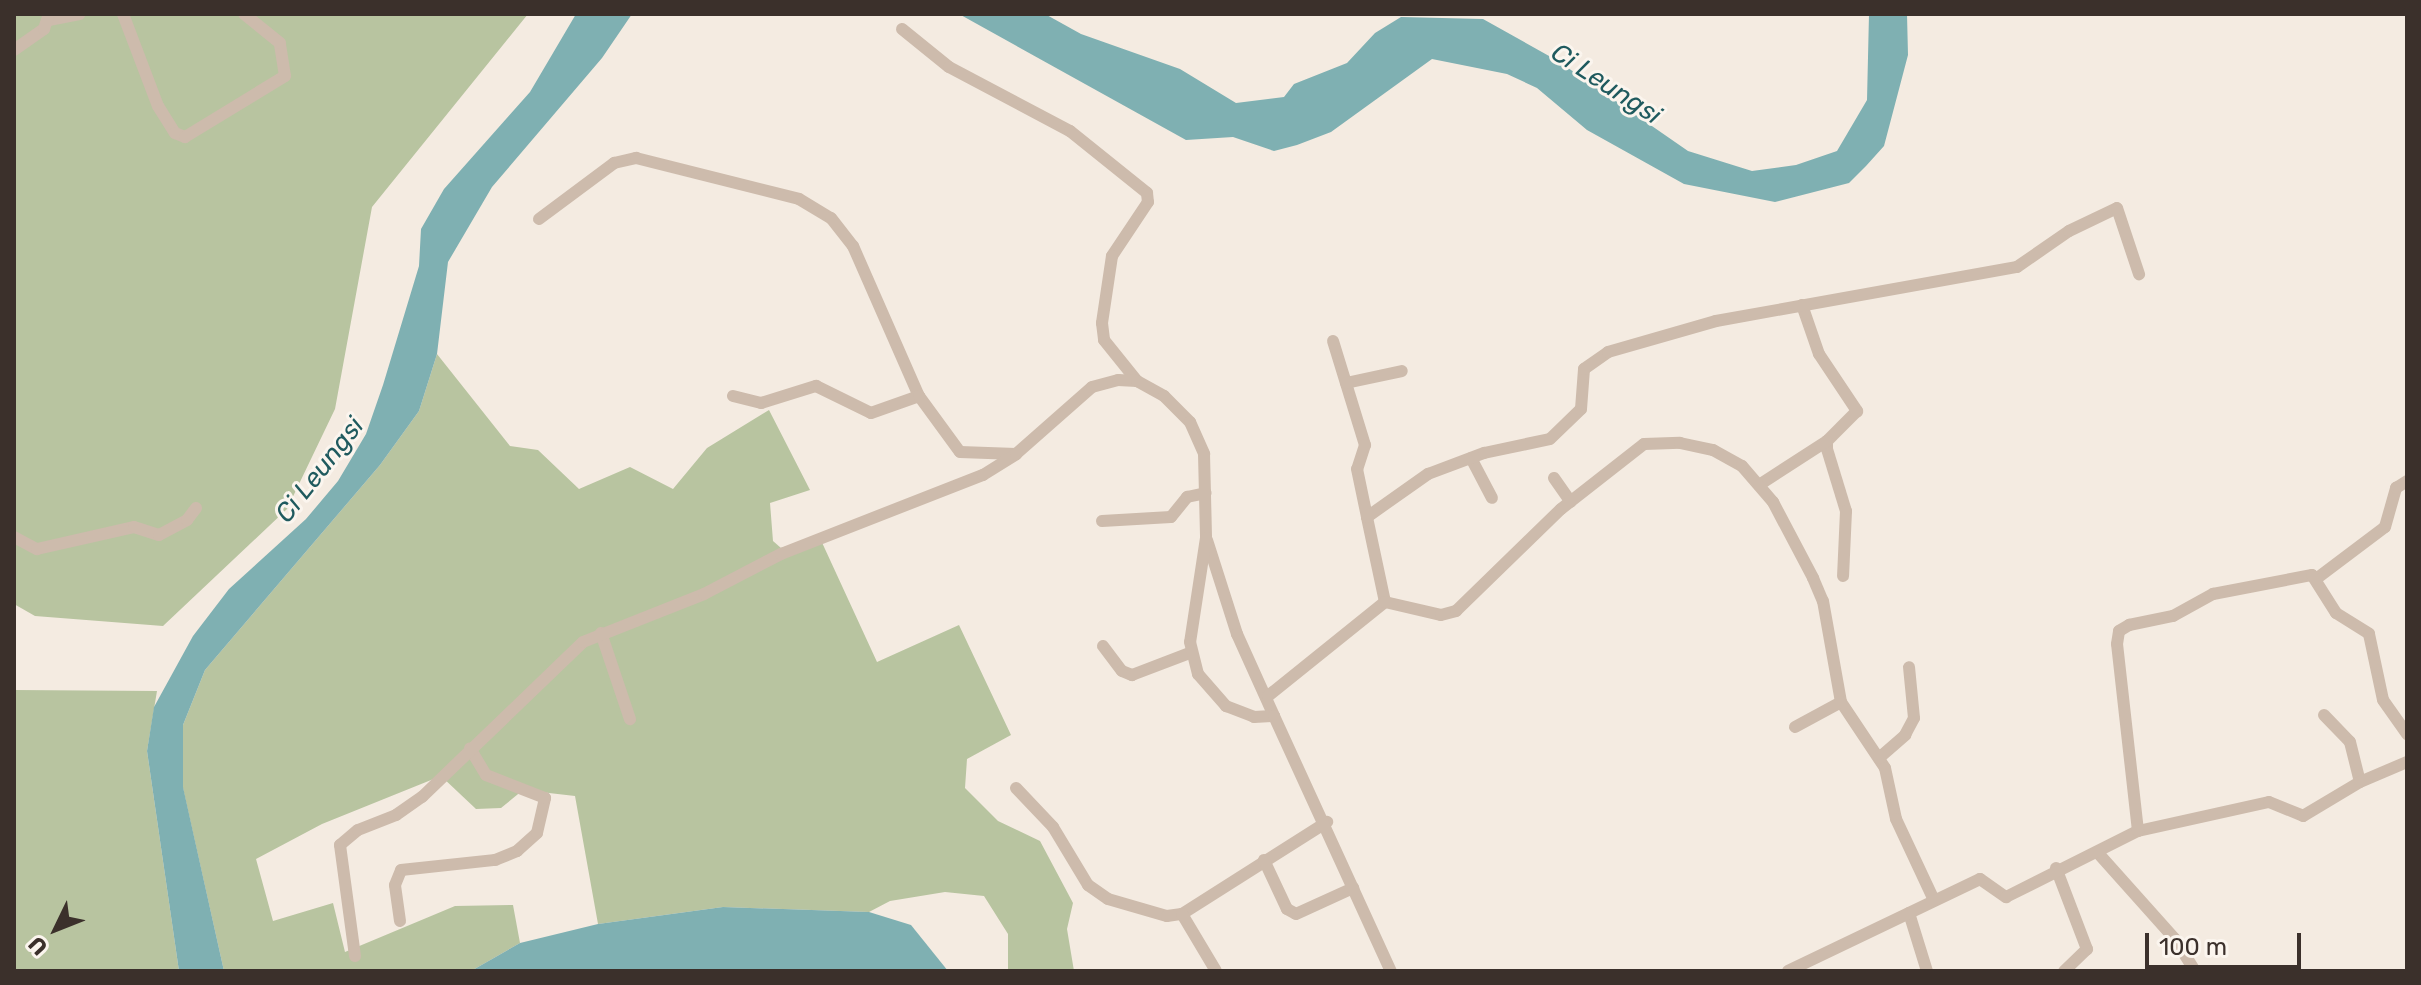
<!DOCTYPE html>
<style>
body{margin:0}
#map{position:relative;width:2421px;height:985px;overflow:hidden;background:#f4ebe1;font-family:Rubik,sans-serif}
div>[style]{position:absolute}
[style*='--x']{left:calc(var(--x)*1px);top:calc(var(--y)*1px);width:calc(var(--w)*1px);rotate:calc(var(--a)*1deg)}
.green>*{inset:0;background:#b8c4a0}
.water>*{inset:0;background:#7fb0b2}
.street>*{height:12px;margin:-6px;padding:0 6px;transform-origin:6px;border-radius:6px;background:#cdbbac}
span{translate:-50% -50%;white-space:nowrap;text-align:center;line-height:1.15;-webkit-text-stroke:6px #fbf5ee;paint-order:stroke}
.water-label{font-size:26px;color:#1f5a5e;font-style:italic}
.frame{position:absolute;inset:0;border:16px solid #3b302b;pointer-events:none}
.north{position:absolute;left:16px;top:889px;width:80px;height:80px;-webkit-text-stroke:6px #fbf5ee;paint-order:stroke;rotate:227deg;font-size:22px;font-weight:700;line-height:32px;text-align:center;color:#3b302b}
.north::after{content:'';display:block;margin:auto;width:28px;height:36px;background:#3b302b;clip-path:polygon(50% 0,100% 100%,50% 72%,0 100%)}
.scale{position:absolute;left:2145px;top:933px;width:156px;height:36px;box-sizing:border-box;border:4px solid #3b302b;border-top:0;padding-left:10px;font-size:24px;line-height:28px;white-space:nowrap;color:#3b302b;-webkit-text-stroke:6px #fbf5ee;paint-order:stroke}
</style>
<div id="map">
<div class="green">
<i style="clip-path:polygon(14px 14px,528px 14px,372px 207px,335px 409px,287px 509px,163px 626px,35px 616px,14px 604px)"></i>
<i style="clip-path:polygon(437px 354px,510px 446px,538px 450px,579px 489px,630px 467px,673px 489px,707px 448px,769px 410px,810px 490px,770px 503px,773px 541px,781px 548px,819px 536px,877px 662px,959px 625px,1011px 735px,967px 759px,965px 788px,998px 821px,1040px 841px,1073px 903px,1067px 929px,1074px 971px,1008px 971px,1008px 934px,984px 896px,945px 892px,890px 901px,869px 912px,723px 907px,598px 924px,575px 796px,523px 790px,501px 808px,476px 809px,441px 776px,322px 824px,256px 859px,273px 921px,333px 903px,345px 952px,455px 906px,513px 905px,520px 943px,471px 971px,224px 971px,183px 788px,183px 725px,205px 670px,380px 465px,419px 411px)"></i>
<i style="clip-path:polygon(14px 690px,157px 691px,147px 751px,179px 971px,14px 971px)"></i>
</div>
<div class="water">
<i style="clip-path:polygon(576px 14px,632px 14px,602px 58px,492px 187px,448px 262px,437px 354px,419px 411px,380px 465px,205px 670px,183px 725px,183px 787px,224px 971px,179px 971px,147px 751px,154px 707px,193px 636px,229px 589px,306px 519px,338px 481px,366px 434px,383px 385px,419px 266px,421px 229px,444px 189px,530px 92px)"></i>
<i style="clip-path:polygon(959px 14px,1045px 14px,1081px 34px,1180px 69px,1236px 103px,1284px 97px,1294px 84px,1347px 63px,1375px 33px,1401px 17px,1483px 19px,1558px 61px,1688px 151px,1752px 171px,1796px 165px,1837px 151px,1867px 100px,1869px 14px,1907px 14px,1908px 55px,1884px 146px,1866px 166px,1849px 183px,1775px 202px,1684px 184px,1587px 130px,1537px 88px,1507px 74px,1432px 59px,1331px 132px,1297px 145px,1274px 151px,1233px 137px,1186px 140px)"></i>
<i style="clip-path:polygon(723px 907px,869px 912px,911px 925px,948px 971px,471px 971px,520px 943px,598px 924px)"></i>
</div>
<div class="street">
<i style="--x:123;--y:14;--w:98;--a:69.2"></i>
<i style="--x:158;--y:106;--w:32;--a:58"></i>
<i style="--x:175;--y:133;--w:11;--a:22"></i>
<i style="--x:185;--y:137;--w:117;--a:-31.4"></i>
<i style="--x:285;--y:76;--w:33;--a:-99"></i>
<i style="--x:280;--y:43;--w:46;--a:-141.1"></i>
<i style="--x:49;--y:20;--w:31;--a:-11"></i>
<i style="--x:902;--y:29;--w:60;--a:39"></i>
<i style="--x:949;--y:67;--w:137;--a:27.9"></i>
<i style="--x:1070;--y:131;--w:99;--a:38.8"></i>
<i style="--x:1147;--y:193;--w:9;--a:84"></i>
<i style="--x:1148;--y:202;--w:65;--a:123.7"></i>
<i style="--x:1112;--y:256;--w:68;--a:98.5"></i>
<i style="--x:1102;--y:323;--w:17;--a:83"></i>
<i style="--x:1104;--y:340;--w:53;--a:51.2"></i>
<i style="--x:14;--y:50;--w:37;--a:-35"></i>
<i style="--x:44;--y:29;--w:16;--a:-72"></i>
<i style="--x:539;--y:219;--w:94;--a:-36.7"></i>
<i style="--x:614;--y:163;--w:23;--a:-13"></i>
<i style="--x:636;--y:158;--w:168;--a:14.1"></i>
<i style="--x:799;--y:199;--w:37;--a:31"></i>
<i style="--x:831;--y:218;--w:36;--a:52"></i>
<i style="--x:853;--y:246;--w:164;--a:66.3"></i>
<i style="--x:1802;--y:305;--w:52;--a:70.9"></i>
<i style="--x:1819;--y:354;--w:69;--a:56.3"></i>
<i style="--x:1857;--y:411;--w:42;--a:135"></i>
<i style="--x:1827;--y:441;--w:8;--a:90"></i>
<i style="--x:1827;--y:449;--w:65;--a:73"></i>
<i style="--x:1846;--y:511;--w:65;--a:92.6"></i>
<i style="--x:1333;--y:341;--w:109;--a:72.9"></i>
<i style="--x:1365;--y:445;--w:25;--a:108"></i>
<i style="--x:1357;--y:469;--w:49;--a:78.2"></i>
<i style="--x:1346;--y:383;--w:57;--a:-12.1"></i>
<i style="--x:733;--y:396;--w:29;--a:14"></i>
<i style="--x:761;--y:403;--w:58;--a:-17.2"></i>
<i style="--x:816;--y:386;--w:61;--a:26.1"></i>
<i style="--x:871;--y:413;--w:51;--a:-19.5"></i>
<i style="--x:919;--y:396;--w:69;--a:53.8"></i>
<i style="--x:960;--y:452;--w:56;--a:2"></i>
<i style="--x:1471;--y:458;--w:45;--a:62.3"></i>
<i style="--x:1554;--y:478;--w:29;--a:55"></i>
<i style="--x:1759;--y:485;--w:81;--a:-32.9"></i>
<i style="--x:1102;--y:521;--w:69;--a:-3.3"></i>
<i style="--x:1171;--y:517;--w:26;--a:-51"></i>
<i style="--x:1187;--y:497;--w:19;--a:-12"></i>
<i style="--x:14;--y:537;--w:26;--a:28"></i>
<i style="--x:37;--y:549;--w:99;--a:-12.8"></i>
<i style="--x:134;--y:527;--w:26;--a:18"></i>
<i style="--x:159;--y:535;--w:32;--a:-28"></i>
<i style="--x:187;--y:520;--w:15;--a:-53"></i>
<i style="--x:1207;--y:540;--w:99;--a:72.3"></i>
<i style="--x:1237;--y:634;--w:90;--a:65.7"></i>
<i style="--x:2316;--y:579;--w:86;--a:-37"></i>
<i style="--x:2385;--y:527;--w:41;--a:-74.2"></i>
<i style="--x:2396;--y:488;--w:13;--a:-32"></i>
<i style="--x:1385;--y:602;--w:87;--a:-102"></i>
<i style="--x:1367;--y:517;--w:75;--a:-35.2"></i>
<i style="--x:1428;--y:474;--w:60;--a:-20.6"></i>
<i style="--x:1484;--y:453;--w:67;--a:-12"></i>
<i style="--x:1550;--y:439;--w:43;--a:-44.1"></i>
<i style="--x:1581;--y:409;--w:40;--a:-85.7"></i>
<i style="--x:1584;--y:369;--w:29;--a:-35"></i>
<i style="--x:1608;--y:352;--w:112;--a:-16"></i>
<i style="--x:1716;--y:321;--w:306;--a:-10.2"></i>
<i style="--x:2017;--y:267;--w:63;--a:-34.7"></i>
<i style="--x:2069;--y:231;--w:53;--a:-25.6"></i>
<i style="--x:2117;--y:208;--w:70;--a:71.6"></i>
<i style="--x:601;--y:633;--w:91;--a:71.4"></i>
<i style="--x:1103;--y:646;--w:31;--a:53"></i>
<i style="--x:1122;--y:671;--w:11;--a:22"></i>
<i style="--x:1132;--y:675;--w:62;--a:-20.8"></i>
<i style="--x:1268;--y:696;--w:150;--a:-38.8"></i>
<i style="--x:1385;--y:602;--w:57;--a:13.1"></i>
<i style="--x:1441;--y:615;--w:16;--a:-15"></i>
<i style="--x:1456;--y:611;--w:146;--a:-44.2"></i>
<i style="--x:1561;--y:509;--w:105;--a:-38.1"></i>
<i style="--x:1644;--y:444;--w:36;--a:-2"></i>
<i style="--x:1680;--y:443;--w:34;--a:12"></i>
<i style="--x:1713;--y:450;--w:33;--a:29"></i>
<i style="--x:1742;--y:466;--w:48;--a:49.3"></i>
<i style="--x:1773;--y:502;--w:86;--a:62.2"></i>
<i style="--x:1813;--y:578;--w:25;--a:67"></i>
<i style="--x:1823;--y:601;--w:103;--a:79.9"></i>
<i style="--x:1841;--y:702;--w:79;--a:56.3"></i>
<i style="--x:1885;--y:768;--w:52;--a:77.8"></i>
<i style="--x:1896;--y:819;--w:89;--a:64.9"></i>
<i style="--x:2324;--y:715;--w:37;--a:46"></i>
<i style="--x:2350;--y:742;--w:41;--a:76"></i>
<i style="--x:1795;--y:727;--w:52;--a:-28.5"></i>
<i style="--x:1879;--y:758;--w:35;--a:-41"></i>
<i style="--x:1905;--y:735;--w:19;--a:-62"></i>
<i style="--x:1914;--y:718;--w:51;--a:-95.6"></i>
<i style="--x:1016;--y:788;--w:54;--a:46.5"></i>
<i style="--x:1053;--y:827;--w:68;--a:58.9"></i>
<i style="--x:1088;--y:885;--w:24;--a:35"></i>
<i style="--x:1108;--y:899;--w:61;--a:16.1"></i>
<i style="--x:1167;--y:916;--w:15;--a:-8"></i>
<i style="--x:1182;--y:914;--w:172;--a:-32.4"></i>
<i style="--x:2138;--y:831;--w:134;--a:-12.5"></i>
<i style="--x:2269;--y:802;--w:37;--a:22"></i>
<i style="--x:2303;--y:816;--w:66;--a:-30.8"></i>
<i style="--x:2360;--y:782;--w:51;--a:-23.1"></i>
<i style="--x:2098;--y:853;--w:115;--a:48.2"></i>
<i style="--x:2175;--y:939;--w:38;--a:58"></i>
<i style="--x:1264;--y:860;--w:54;--a:64.9"></i>
<i style="--x:1287;--y:909;--w:10;--a:29"></i>
<i style="--x:1296;--y:914;--w:63;--a:-24.5"></i>
<i style="--x:2056;--y:868;--w:87;--a:69.1"></i>
<i style="--x:2087;--y:949;--w:32;--a:136"></i>
<i style="--x:1909;--y:913;--w:61;--a:72.8"></i>
<i style="--x:1182;--y:914;--w:66;--a:59.2"></i>
<i style="--x:400;--y:921;--w:36;--a:-98"></i>
<i style="--x:395;--y:885;--w:16;--a:-68"></i>
<i style="--x:401;--y:870;--w:95;--a:-6.1"></i>
<i style="--x:495;--y:860;--w:24;--a:-22"></i>
<i style="--x:517;--y:851;--w:27;--a:-42"></i>
<i style="--x:537;--y:833;--w:36;--a:-77"></i>
<i style="--x:545;--y:798;--w:63;--a:-158.7"></i>
<i style="--x:486;--y:775;--w:31;--a:-121"></i>
<i style="--x:355;--y:956;--w:112;--a:-97.7"></i>
<i style="--x:340;--y:845;--w:23;--a:-40"></i>
<i style="--x:358;--y:830;--w:41;--a:-21.5"></i>
<i style="--x:396;--y:815;--w:32;--a:-35"></i>
<i style="--x:422;--y:797;--w:223;--a:-43.9"></i>
<i style="--x:583;--y:642;--w:130;--a:-21.6"></i>
<i style="--x:704;--y:594;--w:87;--a:-27.5"></i>
<i style="--x:781;--y:554;--w:217;--a:-21.4"></i>
<i style="--x:983;--y:475;--w:39;--a:-32"></i>
<i style="--x:1016;--y:454;--w:101;--a:-41.4"></i>
<i style="--x:1092;--y:387;--w:27;--a:-15"></i>
<i style="--x:1118;--y:380;--w:19;--a:3"></i>
<i style="--x:1137;--y:381;--w:31;--a:29"></i>
<i style="--x:1164;--y:396;--w:37;--a:45"></i>
<i style="--x:1190;--y:422;--w:35;--a:66"></i>
<i style="--x:1204;--y:454;--w:84;--a:88.6"></i>
<i style="--x:1206;--y:538;--w:105;--a:98.7"></i>
<i style="--x:1190;--y:642;--w:33;--a:76"></i>
<i style="--x:1198;--y:674;--w:43;--a:48.8"></i>
<i style="--x:1226;--y:706;--w:30;--a:21"></i>
<i style="--x:1254;--y:717;--w:20;--a:-3"></i>
<i style="--x:1274;--y:716;--w:281;--a:65.4"></i>
<i style="--x:1788;--y:971;--w:213;--a:-25.6"></i>
<i style="--x:1980;--y:879;--w:32;--a:35"></i>
<i style="--x:2006;--y:897;--w:148;--a:-26.6"></i>
<i style="--x:2138;--y:831;--w:188;--a:-96.4"></i>
<i style="--x:2117;--y:644;--w:13;--a:-81"></i>
<i style="--x:2119;--y:631;--w:12;--a:-31"></i>
<i style="--x:2129;--y:625;--w:45;--a:-11.6"></i>
<i style="--x:2173;--y:616;--w:46;--a:-28.8"></i>
<i style="--x:2213;--y:594;--w:101;--a:-10.9"></i>
<i style="--x:2312;--y:575;--w:45;--a:57.7"></i>
<i style="--x:2336;--y:613;--w:39;--a:32"></i>
<i style="--x:2369;--y:634;--w:67;--a:78"></i>
<i style="--x:2383;--y:700;--w:42;--a:54.8"></i>
</div>
<div class="water-label">
<span style="left:1606px;top:84px;rotate:33deg">Ci Leungsi</span>
<span style="left:320px;top:470px;rotate:-52deg">Ci Leungsi</span>
</div>
<div class="frame"></div>
<div class="north">U</div>
<div class="scale">100 m</div>
</div>
